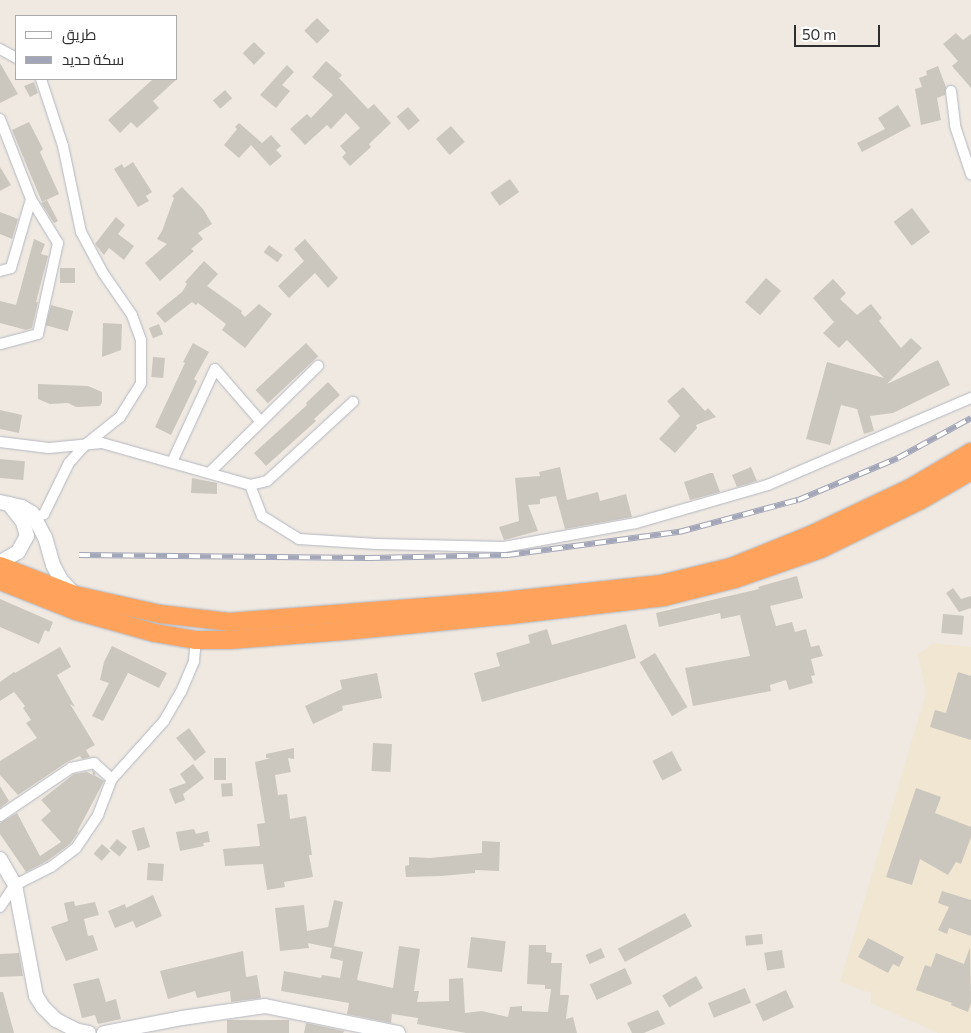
<!DOCTYPE html>
<meta charset="utf-8">
<style>
body{margin:0}
#map{position:relative;width:971px;height:1033px;overflow:hidden;background:#efe9e1;font-family:Commissioner,Cairo,sans-serif}
div>[style]{position:absolute}
[style*='--x']{left:calc(var(--x)*1px);top:calc(var(--y)*1px);width:calc(var(--w)*1px);rotate:calc(var(--a)*1deg)}
.education>*{inset:0;background:#f0e6d1}
.building>*{inset:0;background:#cbc7bf;transform-origin:0 0}
.roads{filter:drop-shadow(0 0 1px #b4b7c1) drop-shadow(0 0 1px #b4b7c1)}
.street>*{height:10px;margin:-5px;padding:0 5px;transform-origin:5px;border-radius:5px;background:#fff}
.secondary>*{height:14px;margin:-7px;padding:0 7px;transform-origin:7px;border-radius:7px;background:#fff}
.highway>*{height:18px;margin:-9px;padding:0 9px;transform-origin:9px;border-radius:9px;background:#ffa35c}
.rail>*{height:5.5px;margin-top:-2.75px;transform-origin:0;background:repeating-linear-gradient(90deg,#fff 0 11px,#a3a6b8 0 22px);box-sizing:border-box;border-block:1px solid #a3a6b8}
span{translate:-50% -50%;white-space:nowrap;text-align:center;line-height:1.15;-webkit-text-stroke:4px #fff;paint-order:stroke}
.legend{position:absolute;left:15px;top:15px;width:162px;height:65px;box-sizing:border-box;background:#fff;border:1px solid #ababab;margin:0;padding:6px 9px;list-style:none;font-size:15px;color:#2e2e2e}
.legend li{display:flex;align-items:center;gap:10px;height:25px}
.legend b{width:25px;border:1px solid #ababab}
.scale{position:absolute;left:794px;top:25px;width:86px;height:22px;box-sizing:border-box;border:2px solid #2e2e2e;border-top:0;padding-left:6px;font-size:15px;line-height:18px;white-space:nowrap;color:#2e2e2e;-webkit-text-stroke:4px #fff;paint-order:stroke}
</style>
<div id="map">
<div class="education">
<i style="clip-path:polygon(933px 643px,971px 647px,971px 1033px,938px 1033px,871px 1003px,871px 993px,840px 982px,926px 693px,918px 655px)"></i>
</div>
<div class="building">
<i style="left:317px;top:18px;width:18px;height:18px;rotate:45deg"></i>
<i style="clip-path:polygon(956px 33px,963px 40px,971px 34px,971px 88px,952px 66px,958px 61px,943px 44px)"></i>
<i style="left:254px;top:42px;width:16px;height:16px;rotate:45deg"></i>
<i style="clip-path:polygon(326px 61px,342px 75px,339px 78px,368px 109px,374px 104px,391px 123px,369px 144px,371px 147px,350px 166px,342px 157px,346px 153px,340px 146px,360px 128px,346px 113px,331px 129px,327px 125px,305px 145px,290px 129px,307px 114px,311px 118px,333px 95px,312px 77px)"></i>
<i style="clip-path:polygon(0 63px,18px 94px,0 103px)"></i>
<i style="clip-path:polygon(287px 65px,294px 72px,282px 85px,290px 91px,276px 108px,260px 95px)"></i>
<i style="clip-path:polygon(938px 66px,946px 87px,945px 95px,937px 98px,941px 120px,921px 125px,915px 89px,922px 87px,919px 78px,927px 75px,926px 71px)"></i>
<i style="clip-path:polygon(153px 79px,177px 79px,153px 101px,159px 108px,137px 128px,131px 122px,120px 133px,108px 120px)"></i>
<i style="clip-path:polygon(34px 82px,38px 93px,30px 97px,24px 86px)"></i>
<i style="left:225px;top:90px;width:11px;height:16px;rotate:49deg"></i>
<i style="clip-path:polygon(898px 105px,911px 126px,862px 152px,857px 143px,885px 129px,878px 118px)"></i>
<i style="left:408px;top:107px;width:18px;height:15px;rotate:49deg"></i>
<i style="clip-path:polygon(29px 122px,43px 149px,40px 152px,59px 194px,42px 202px,12px 130px)"></i>
<i style="clip-path:polygon(239px 123px,262px 143px,271px 135px,281px 146px,276px 150px,282px 156px,270px 166px,251px 145px,239px 158px,224px 145px,237px 129px,235px 127px)"></i>
<i style="left:451px;top:126px;width:21px;height:20px;rotate:49deg"></i>
<i style="clip-path:polygon(133px 162px,152px 192px,146px 196px,149px 201px,138px 207px,114px 169px,122px 164px,124px 168px)"></i>
<i style="clip-path:polygon(0 167px,11px 185px,0 191px)"></i>
<i style="left:510px;top:179px;width:16px;height:24px;rotate:55deg"></i>
<i style="clip-path:polygon(182px 187px,203px 209px,212px 224px,198px 233px,203px 239px,191px 249px,194px 251px,160px 281px,145px 263px,167px 244px,157px 239px,162px 231px,174px 198px,172px 196px)"></i>
<i style="clip-path:polygon(47px 200px,58px 221px,54px 223px,41px 203px)"></i>
<i style="left:912px;top:208px;width:30px;height:23px;rotate:53deg"></i>
<i style="clip-path:polygon(0 212px,18px 219px,12px 239px,0 234px)"></i>
<i style="clip-path:polygon(116px 217px,125px 225px,118px 234px,134px 246px,124px 260px,109px 248px,104px 255px,95px 244px)"></i>
<i style="clip-path:polygon(34px 239px,45px 244px,41px 254px,48px 256px,36px 302px,38px 302px,32px 328px,26px 330px,0 323px,0 301px,16px 305px)"></i>
<i style="clip-path:polygon(305px 239px,338px 278px,328px 288px,315px 273px,289px 298px,278px 286px,304px 261px,294px 249px)"></i>
<i style="left:269px;top:245px;width:17px;height:9px;rotate:36deg"></i>
<i style="clip-path:polygon(204px 261px,218px 274px,207px 286px,242px 311px,241px 313px,245px 317px,259px 304px,272px 314px,245px 348px,222px 330px,226px 324px,198px 303px,196px 305px,192px 302px,165px 323px,156px 313px,182px 292px,187px 284px,185px 282px)"></i>
<i style="left:60px;top:268px;width:15px;height:15px"></i>
<i style="left:766px;top:278px;width:20px;height:32px;rotate:41deg"></i>
<i style="clip-path:polygon(833px 279px,846px 293px,840px 299px,857px 315px,871px 304px,882px 318px,879px 321px,901px 348px,911px 338px,922px 348px,887px 384px,938px 360px,950px 385px,893px 413px,870px 416px,874px 431px,864px 434px,857px 409px,841px 405px,830px 445px,806px 439px,827px 362px,884px 378px,847px 340px,839px 348px,823px 333px,834px 322px,813px 298px)"></i>
<i style="left:51px;top:305px;width:23px;height:21px;rotate:15deg"></i>
<i style="clip-path:polygon(103px 323px,122px 324px,121px 350px,102px 357px)"></i>
<i style="left:159px;top:324px;width:11px;height:11px;rotate:68deg"></i>
<i style="clip-path:polygon(193px 343px,209px 352px,194px 379px,197px 381px,171px 435px,155px 427px,185px 363px,183px 362px)"></i>
<i style="left:306px;top:343px;width:18px;height:69px;rotate:47deg"></i>
<i style="left:153px;top:357px;width:12px;height:20px;rotate:5deg"></i>
<i style="clip-path:polygon(328px 382px,340px 395px,314px 419px,316px 421px,266px 466px,254px 453px,307px 405px,306px 403px)"></i>
<i style="clip-path:polygon(38px 384px,88px 386px,102px 392px,102px 402px,100px 406px,76px 407px,68px 403px,50px 404px,38px 399px)"></i>
<i style="clip-path:polygon(683px 387px,705px 411px,708px 408px,716px 417px,696px 425px,697px 428px,675px 453px,659px 439px,680px 416px,667px 401px)"></i>
<i style="clip-path:polygon(0 410px,22px 415px,19px 433px,0 429px)"></i>
<i style="left:0;top:459px;width:25px;height:19px;rotate:5deg"></i>
<i style="clip-path:polygon(560px 467px,567px 500px,598px 492px,600px 501px,626px 494px,632px 517px,565px 529px,556px 496px,540px 499px,540px 504px,528px 505px,538px 531px,504px 540px,499px 527px,519px 521px,515px 478px,540px 476px,539px 472px)"></i>
<i style="clip-path:polygon(751px 467px,757px 481px,737px 487px,732px 475px)"></i>
<i style="clip-path:polygon(710px 473px,713px 473px,720px 492px,690px 500px,684px 482px)"></i>
<i style="clip-path:polygon(192px 478px,217px 483px,217px 494px,191px 493px)"></i>
<i style="clip-path:polygon(797px 576px,803px 598px,770px 606px,776px 626px,792px 622px,795px 632px,806px 629px,811px 647px,819px 645px,823px 656px,811px 659px,815px 675px,811px 676px,813px 683px,789px 690px,786px 680px,770px 685px,771px 691px,693px 706px,685px 668px,750px 656px,740px 615px,721px 619px,720px 613px,659px 627px,656px 613px,759px 589px,758px 587px)"></i>
<i style="clip-path:polygon(953px 588px,961px 599px,971px 596px,971px 608px,959px 612px,946px 593px)"></i>
<i style="clip-path:polygon(0 599px,53px 622px,49px 632px,45px 630px,39px 644px,0 627px)"></i>
<i style="left:943px;top:614px;width:21px;height:19px;rotate:5deg"></i>
<i style="clip-path:polygon(626px 624px,636px 658px,482px 702px,474px 673px,500px 666px,496px 653px,530px 643px,528px 635px,547px 629px,552px 645px)"></i>
<i style="clip-path:polygon(112px 646px,167px 673px,159px 688px,128px 673px,103px 721px,92px 716px,109px 683px,100px 680px,104px 662px)"></i>
<i style="clip-path:polygon(60px 647px,71px 667px,57px 675px,75px 707px,70px 704px,95px 745px,86px 750px,90px 757px,82px 759px,80px 756px,67px 762px,18px 795px,0 775px,0 761px,37px 738px,26px 723px,31px 720px,23px 708px,25px 706px,14px 692px,0 701px,0 682px,14px 672px,15px 673px)"></i>
<i style="left:655px;top:653px;width:63px;height:18px;rotate:59deg"></i>
<i style="clip-path:polygon(958px 672px,971px 676px,971px 740px,930px 727px,935px 710px,946px 713px)"></i>
<i style="clip-path:polygon(377px 673px,382px 698px,342px 706px,343px 710px,313px 724px,305px 706px,342px 689px,340px 680px)"></i>
<i style="clip-path:polygon(189px 728px,206px 752px,195px 761px,176px 738px)"></i>
<i style="left:373px;top:743px;width:19px;height:28px;rotate:3deg"></i>
<i style="clip-path:polygon(294px 748px,294px 759px,288px 758px,291px 772px,275px 775px,278px 795px,287px 794px,290px 819px,306px 816px,312px 855px,309px 855px,313px 877px,284px 882px,285px 887px,267px 890px,263px 864px,225px 866px,223px 849px,260px 846px,257px 824px,265px 823px,255px 762px,271px 758px,266px 758px,266px 754px)"></i>
<i style="left:672px;top:751px;width:22px;height:22px;rotate:63deg"></i>
<i style="left:214px;top:758px;width:12px;height:22px"></i>
<i style="clip-path:polygon(193px 764px,204px 778px,183px 794px,185px 800px,175px 804px,169px 789px,186px 783px,180px 774px)"></i>
<i style="clip-path:polygon(92px 770px,96px 774px,94px 775px,104px 781px,77px 832px,79px 831px,70px 844px,47px 861px,26px 872px,0 834px,0 823px,17px 813px,40px 856px,61px 842px,41px 820px,51px 811px,41px 800px,74px 774px,87px 772px,93px 775px)"></i>
<i style="left:232px;top:783px;width:13px;height:11px;rotate:86deg"></i>
<i style="clip-path:polygon(0 786px,9px 801px,0 808px)"></i>
<i style="clip-path:polygon(916px 788px,941px 797px,935px 813px,971px 827px,971px 837px,961px 864px,956px 862px,948px 875px,920px 859px,912px 885px,886px 877px)"></i>
<i style="left:144px;top:827px;width:21px;height:13px;rotate:73deg"></i>
<i style="clip-path:polygon(194px 829px,196px 834px,208px 831px,210px 842px,203px 843px,204px 846px,180px 851px,176px 832px)"></i>
<i style="left:117px;top:839px;width:13px;height:12px;rotate:39deg"></i>
<i style="clip-path:polygon(482px 841px,500px 842px,499px 871px,475px 870px,475px 873px,441px 876px,406px 877px,405px 866px,409px 865px,409px 857px,430px 858px,482px 853px)"></i>
<i style="left:102px;top:844px;width:11px;height:13px;rotate:41deg"></i>
<i style="left:148px;top:863px;width:16px;height:17px;rotate:4deg"></i>
<i style="clip-path:polygon(942px 891px,971px 900px,971px 936px,949px 928px,947px 934px,938px 930px,949px 907px,938px 903px)"></i>
<i style="clip-path:polygon(153px 895px,162px 916px,136px 928px,133px 921px,115px 928px,108px 911px,125px 904px,126px 908px)"></i>
<i style="clip-path:polygon(334px 900px,343px 902px,334px 946px,363px 952px,357px 980px,393px 988px,399px 946px,420px 949px,414px 991px,419px 991px,417px 1002px,449px 1001px,449px 979px,463px 978px,465px 1013px,482px 1011px,508px 1017px,510px 1007px,522px 1006px,522px 1011px,548px 1012px,551px 989px,545px 989px,545px 985px,527px 984px,529px 945px,546px 945px,546px 952px,552px 953px,551px 963px,562px 963px,560px 995px,569px 995px,566px 1019px,573px 1017px,577px 1033px,466px 1033px,417px 1024px,418px 1018px,392px 1014px,391px 1023px,347px 1014px,349px 1003px,281px 991px,284px 971px,321px 978px,322px 975px,340px 978px,343px 961px,330px 958px,332px 948px,308px 943px,309px 948px,280px 951px,275px 908px,304px 905px,307px 931px,328px 927px)"></i>
<i style="clip-path:polygon(74px 901px,75px 906px,95px 902px,99px 915px,84px 919px,88px 936px,93px 935px,98px 950px,66px 961px,51px 927px,68px 921px,64px 903px)"></i>
<i style="left:685px;top:913px;width:15px;height:76px;rotate:62deg"></i>
<i style="left:762px;top:934px;width:10px;height:17px;rotate:84deg"></i>
<i style="left:471px;top:937px;width:35px;height:31px;rotate:7deg"></i>
<i style="clip-path:polygon(868px 938px,904px 957px,899px 967px,893px 964px,888px 973px,858px 957px)"></i>
<i style="clip-path:polygon(970px 947px,971px 1003px,968px 1012px,951px 1005px,952px 1003px,916px 990px,925px 965px,931px 967px,936px 953px,964px 964px)"></i>
<i style="left:601px;top:948px;width:10px;height:17px;rotate:66deg"></i>
<i style="left:782px;top:950px;width:18px;height:18px;rotate:81deg"></i>
<i style="clip-path:polygon(243px 951px,246px 977px,257px 975px,261px 998px,231px 1002px,230px 991px,197px 998px,195px 991px,168px 999px,160px 971px)"></i>
<i style="clip-path:polygon(19px 953px,23px 976px,0 977px,0 954px)"></i>
<i style="left:625px;top:968px;width:17px;height:39px;rotate:65deg"></i>
<i style="left:696px;top:976px;width:14px;height:39px;rotate:60deg"></i>
<i style="clip-path:polygon(99px 978px,106px 1002px,116px 999px,121px 1019px,98px 1024px,95px 1015px,82px 1018px,73px 984px)"></i>
<i style="left:745px;top:988px;width:16px;height:40px;rotate:68deg"></i>
<i style="left:786px;top:990px;width:19px;height:34px;rotate:65deg"></i>
<i style="clip-path:polygon(0 992px,3px 992px,14px 1033px,0 1033px)"></i>
<i style="clip-path:polygon(658px 1010px,665px 1024px,644px 1033px,632px 1033px,627px 1023px)"></i>
<i style="left:227px;top:1020px;width:62px;height:13px"></i>
<i style="clip-path:polygon(306px 1023px,344px 1031px,343px 1033px,304px 1033px)"></i>
</div>
<div class="roads">
<div class="street">
<i style="--x:0;--y:49;--w:18;--a:29"></i>
<i style="--x:951;--y:91;--w:35;--a:83"></i>
<i style="--x:955;--y:126;--w:51;--a:71.6"></i>
<i style="--x:0;--y:119;--w:86;--a:68.8"></i>
<i style="--x:31;--y:199;--w:52;--a:58.5"></i>
<i style="--x:58;--y:243;--w:93;--a:102.4"></i>
<i style="--x:38;--y:334;--w:39;--a:165"></i>
<i style="--x:0;--y:271;--w:11;--a:-15"></i>
<i style="--x:11;--y:268;--w:72;--a:-73.8"></i>
<i style="--x:0;--y:442;--w:49;--a:7"></i>
<i style="--x:49;--y:448;--w:53;--a:-5.4"></i>
<i style="--x:102;--y:443;--w:154;--a:15.8"></i>
<i style="--x:250;--y:485;--w:17;--a:-13"></i>
<i style="--x:267;--y:481;--w:117;--a:-42.6"></i>
<i style="--x:172;--y:462;--w:102;--a:-65.2"></i>
<i style="--x:215;--y:369;--w:70;--a:49"></i>
<i style="--x:209;--y:473;--w:153;--a:-44.5"></i>
<i style="--x:250;--y:485;--w:33;--a:69"></i>
<i style="--x:262;--y:516;--w:44;--a:31.9"></i>
<i style="--x:299;--y:539;--w:78;--a:3.7"></i>
<i style="--x:377;--y:544;--w:127;--a:1.4"></i>
<i style="--x:504;--y:547;--w:134;--a:-10.3"></i>
<i style="--x:636;--y:523;--w:137;--a:-16.1"></i>
<i style="--x:768;--y:485;--w:221;--a:-23.2"></i>
<i style="--x:30;--y:520;--w:15;--a:-23"></i>
<i style="--x:44;--y:514;--w:57;--a:-63.9"></i>
<i style="--x:69;--y:463;--w:24;--a:-48"></i>
<i style="--x:85;--y:445;--w:45;--a:-38.7"></i>
<i style="--x:120;--y:417;--w:40;--a:-58"></i>
<i style="--x:141;--y:383;--w:43;--a:-90"></i>
<i style="--x:141;--y:340;--w:27;--a:-110"></i>
<i style="--x:132;--y:315;--w:51;--a:-124.6"></i>
<i style="--x:103;--y:273;--w:47;--a:-118.2"></i>
<i style="--x:81;--y:232;--w:88;--a:-101.8"></i>
<i style="--x:63;--y:146;--w:71;--a:-108.2"></i>
<i style="--x:0;--y:816;--w:86;--a:-34.1"></i>
<i style="--x:71;--y:768;--w:24;--a:-12"></i>
<i style="--x:94;--y:763;--w:24;--a:42"></i>
<i style="--x:0;--y:907;--w:27;--a:-56"></i>
<i style="--x:15;--y:885;--w:40;--a:-26.6"></i>
<i style="--x:51;--y:867;--w:31;--a:-37"></i>
<i style="--x:76;--y:848;--w:40;--a:-56"></i>
<i style="--x:98;--y:815;--w:39;--a:-69"></i>
<i style="--x:112;--y:779;--w:78;--a:-48.1"></i>
<i style="--x:164;--y:721;--w:34;--a:-60"></i>
<i style="--x:181;--y:692;--w:34;--a:-67"></i>
<i style="--x:194;--y:661;--w:21;--a:-85"></i>
</div>
<div class="secondary">
<i style="--x:0;--y:502;--w:23;--a:13"></i>
<i style="--x:22;--y:507;--w:12;--a:31"></i>
<i style="--x:32;--y:513;--w:27;--a:62"></i>
<i style="--x:45;--y:537;--w:29;--a:74"></i>
<i style="--x:53;--y:565;--w:17;--a:62"></i>
<i style="--x:61;--y:580;--w:19;--a:47"></i>
<i style="--x:0;--y:562;--w:21;--a:-29"></i>
<i style="--x:18;--y:552;--w:18;--a:-61"></i>
<i style="--x:27;--y:536;--w:15;--a:-106"></i>
<i style="--x:23;--y:522;--w:23;--a:-128"></i>
<i style="--x:0;--y:859;--w:30;--a:60"></i>
<i style="--x:15;--y:885;--w:113;--a:79.3"></i>
<i style="--x:36;--y:996;--w:13;--a:58"></i>
<i style="--x:43;--y:1007;--w:18;--a:45"></i>
<i style="--x:56;--y:1020;--w:25;--a:27"></i>
<i style="--x:78;--y:1031;--w:11;--a:10"></i>
<i style="--x:104;--y:1033;--w:79;--a:-10.9"></i>
<i style="--x:182;--y:1018;--w:84;--a:-8.2"></i>
<i style="--x:265;--y:1006;--w:136;--a:11.5"></i>
</div>
<div class="highway">
<i style="--x:0;--y:566;--w:80;--a:21.1"></i>
<i style="--x:75;--y:595;--w:87;--a:12.6"></i>
<i style="--x:160;--y:614;--w:69;--a:6.6"></i>
<i style="--x:229;--y:622;--w:284;--a:-4.4"></i>
<i style="--x:512;--y:600;--w:150;--a:-6.1"></i>
<i style="--x:661;--y:584;--w:72;--a:-13.7"></i>
<i style="--x:731;--y:567;--w:88;--a:-21.9"></i>
<i style="--x:813;--y:534;--w:110;--a:-25.4"></i>
<i style="--x:912;--y:487;--w:69;--a:-30.7"></i>
<i style="--x:0;--y:581;--w:82;--a:21.5"></i>
<i style="--x:76;--y:611;--w:82;--a:15.6"></i>
<i style="--x:155;--y:633;--w:42;--a:9.7"></i>
<i style="--x:196;--y:640;--w:34;--a:0"></i>
<i style="--x:230;--y:640;--w:115;--a:-4.5"></i>
<i style="--x:345;--y:631;--w:167;--a:-5.5"></i>
<i style="--x:511;--y:615;--w:154;--a:-6.7"></i>
<i style="--x:664;--y:597;--w:73;--a:-14.2"></i>
<i style="--x:735;--y:579;--w:91;--a:-19.2"></i>
<i style="--x:821;--y:549;--w:111;--a:-26.1"></i>
<i style="--x:921;--y:500;--w:58;--a:-30.1"></i>
</div>
</div>
<div class="rail">
<i style="--x:79;--y:555;--w:290;--a:0.6"></i>
<i style="--x:369;--y:558;--w:139;--a:-1.2"></i>
<i style="--x:508;--y:555;--w:173;--a:-7.7"></i>
<i style="--x:679;--y:532;--w:123;--a:-15.1"></i>
<i style="--x:798;--y:500;--w:108;--a:-22.8"></i>
<i style="--x:898;--y:458;--w:83;--a:-28.7"></i>
</div>
<ul class="legend">
<li><b style="height:6px;background:#fff"></b>طريق</li>
<li><b style="height:6px;background:#a3a6b8"></b>سكة حديد</li>
</ul>
<div class="scale">50 m</div>
</div>
